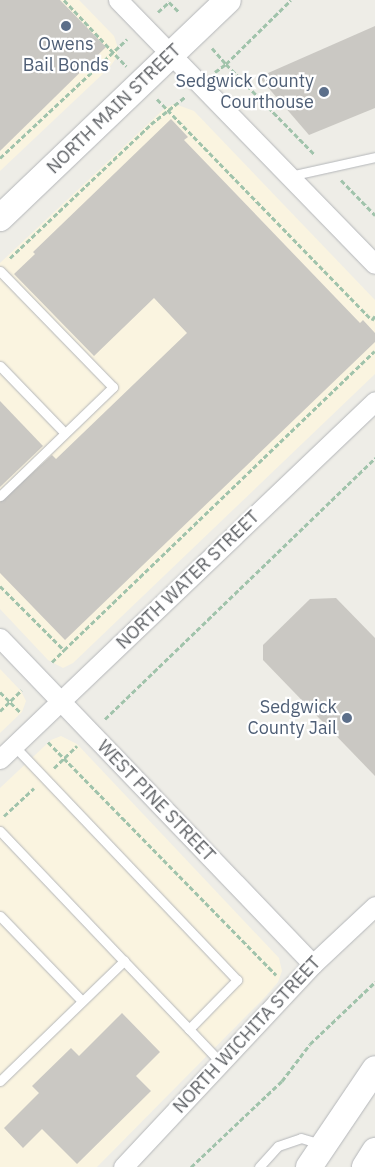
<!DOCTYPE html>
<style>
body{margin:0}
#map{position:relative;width:375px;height:1167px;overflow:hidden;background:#eeede7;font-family:"IBM Plex Sans",sans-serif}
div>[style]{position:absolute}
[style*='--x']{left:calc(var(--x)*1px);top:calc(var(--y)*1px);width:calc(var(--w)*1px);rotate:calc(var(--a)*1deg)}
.commercial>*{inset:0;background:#faf4e0}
.building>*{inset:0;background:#cac8c3}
.path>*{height:3px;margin-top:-1.5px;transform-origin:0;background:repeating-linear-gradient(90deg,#a0c3ab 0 5px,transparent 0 7.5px)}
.roads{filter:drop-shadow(0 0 1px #b4b6b9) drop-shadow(0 0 1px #b4b6b9)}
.lane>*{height:9px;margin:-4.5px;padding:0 4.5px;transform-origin:4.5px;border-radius:4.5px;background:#fff}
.street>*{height:19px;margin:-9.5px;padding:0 9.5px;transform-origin:9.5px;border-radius:9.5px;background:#fff}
.secondary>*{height:26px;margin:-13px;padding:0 13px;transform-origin:13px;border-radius:13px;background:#fff}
.dots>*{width:14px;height:14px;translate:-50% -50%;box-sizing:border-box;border:2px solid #fff;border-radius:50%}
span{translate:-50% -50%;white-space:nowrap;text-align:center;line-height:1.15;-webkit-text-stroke:4.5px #fff;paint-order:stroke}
.service-label{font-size:18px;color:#4e5e75}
.right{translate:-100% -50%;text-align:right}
.street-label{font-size:18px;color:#5e6165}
</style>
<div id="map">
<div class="commercial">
<i style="clip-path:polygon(0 0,79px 0,114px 36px,118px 48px,117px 57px,109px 68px,0 171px)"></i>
<i style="clip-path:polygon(175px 104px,194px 111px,375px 300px,375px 374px,73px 663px,63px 668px,48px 660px,0 609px,0 263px,166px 107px)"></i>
<i style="clip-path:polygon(0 669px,21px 691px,26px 701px,22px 712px,0 733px)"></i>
<i style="clip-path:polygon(61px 736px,77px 744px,279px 958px,282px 971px,278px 982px,266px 996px,97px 1167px,0 1167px,0 788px,51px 740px)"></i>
</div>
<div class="building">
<i style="clip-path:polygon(0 0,60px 0,106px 47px,0 151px)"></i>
<i style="clip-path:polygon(375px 26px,375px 108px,309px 135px,259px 77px)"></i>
<i style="clip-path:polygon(171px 119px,188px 137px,184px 140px,360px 323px,363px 320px,375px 333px,375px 342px,65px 640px,0 573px,0 502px,52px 455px,56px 459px,187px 333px,154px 298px,94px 356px,14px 274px,35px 254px,33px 252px)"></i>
<i style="clip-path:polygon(0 401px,43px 446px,0 487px)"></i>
<i style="clip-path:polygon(336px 598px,375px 638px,375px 776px,263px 660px,263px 645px,310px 599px)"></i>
<i style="clip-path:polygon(122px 1013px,160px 1052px,136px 1076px,151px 1091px,77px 1164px,42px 1129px,23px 1148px,4px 1128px,39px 1093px,32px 1086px,71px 1048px,79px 1056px)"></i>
</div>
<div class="path">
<i style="--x:64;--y:0;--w:91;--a:46.8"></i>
<i style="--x:158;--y:12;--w:15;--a:-42"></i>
<i style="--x:169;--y:2;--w:14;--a:45"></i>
<i style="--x:212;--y:48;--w:21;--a:49"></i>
<i style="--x:226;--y:64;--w:91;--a:-44.6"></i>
<i style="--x:215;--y:72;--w:14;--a:-36"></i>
<i style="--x:226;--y:64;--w:127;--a:45.6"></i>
<i style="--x:157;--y:99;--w:308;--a:45.8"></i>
<i style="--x:372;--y:320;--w:5;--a:-53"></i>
<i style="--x:0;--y:158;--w:174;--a:-43.1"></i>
<i style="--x:341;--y:180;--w:49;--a:45.8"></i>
<i style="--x:10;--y:258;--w:195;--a:-43.5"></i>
<i style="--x:151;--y:124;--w:43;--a:-38.5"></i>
<i style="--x:0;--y:586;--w:91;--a:45"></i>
<i style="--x:64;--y:650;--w:431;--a:-43.9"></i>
<i style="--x:52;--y:662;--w:17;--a:-45"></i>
<i style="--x:0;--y:692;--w:28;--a:45"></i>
<i style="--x:0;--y:711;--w:30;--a:-44"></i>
<i style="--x:105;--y:719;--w:376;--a:-44"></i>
<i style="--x:48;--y:742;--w:326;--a:45.6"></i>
<i style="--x:54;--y:768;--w:32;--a:-44"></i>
<i style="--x:4;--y:816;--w:41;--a:-43"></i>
<i style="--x:191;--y:1167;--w:125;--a:-43.4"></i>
<i style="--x:282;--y:1081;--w:46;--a:-52.9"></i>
<i style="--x:310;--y:1044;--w:90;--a:-43.6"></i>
</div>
<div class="roads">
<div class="lane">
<i style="--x:290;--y:176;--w:87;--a:-12.6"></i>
<i style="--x:0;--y:271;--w:162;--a:45.8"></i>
<i style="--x:113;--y:387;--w:157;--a:136"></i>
<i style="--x:0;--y:366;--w:93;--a:45.9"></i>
<i style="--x:0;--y:831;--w:180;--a:46.4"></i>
<i style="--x:0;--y:916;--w:118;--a:46"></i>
<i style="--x:189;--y:1029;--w:47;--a:46.7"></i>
<i style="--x:0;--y:1081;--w:173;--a:-44.1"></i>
<i style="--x:124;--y:961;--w:94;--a:46.3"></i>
<i style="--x:189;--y:1029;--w:69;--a:-45.6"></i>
<i style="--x:237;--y:980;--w:323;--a:-133.6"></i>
<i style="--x:259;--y:1167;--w:28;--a:-48"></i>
<i style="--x:278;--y:1146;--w:24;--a:-19"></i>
<i style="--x:301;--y:1138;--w:21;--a:17"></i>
</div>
<div class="street">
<i style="--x:118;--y:0;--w:368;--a:45.8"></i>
<i style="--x:0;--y:638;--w:452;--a:46.2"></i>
<i style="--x:0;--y:759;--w:518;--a:-43.67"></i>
<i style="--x:123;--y:1167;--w:278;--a:-46.9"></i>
<i style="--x:313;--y:964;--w:85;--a:-43.1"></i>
</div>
<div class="secondary">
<i style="--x:0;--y:218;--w:315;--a:-43.7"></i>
<i style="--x:309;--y:1167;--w:118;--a:-56"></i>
<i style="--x:365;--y:1167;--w:19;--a:-58"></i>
</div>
</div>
<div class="dots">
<i style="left:66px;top:26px;background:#5c6f8a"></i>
<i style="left:324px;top:92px;background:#5c6f8a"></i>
<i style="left:347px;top:718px;background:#5c6f8a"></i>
</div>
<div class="service-label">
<span style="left:66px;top:55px">Owens<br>Bail Bonds</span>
<span class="right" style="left:314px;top:92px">Sedgwick County<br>Courthouse</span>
<span class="right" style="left:337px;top:718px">Sedgwick<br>County Jail</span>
</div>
<div class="street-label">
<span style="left:114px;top:109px;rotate:-44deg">NORTH MAIN STREET</span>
<span style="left:188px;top:580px;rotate:-44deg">NORTH WATER STREET</span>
<span style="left:156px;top:801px;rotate:46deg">WEST PINE STREET</span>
<span style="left:247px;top:1035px;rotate:-47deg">NORTH WICHITA STREET</span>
</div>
</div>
